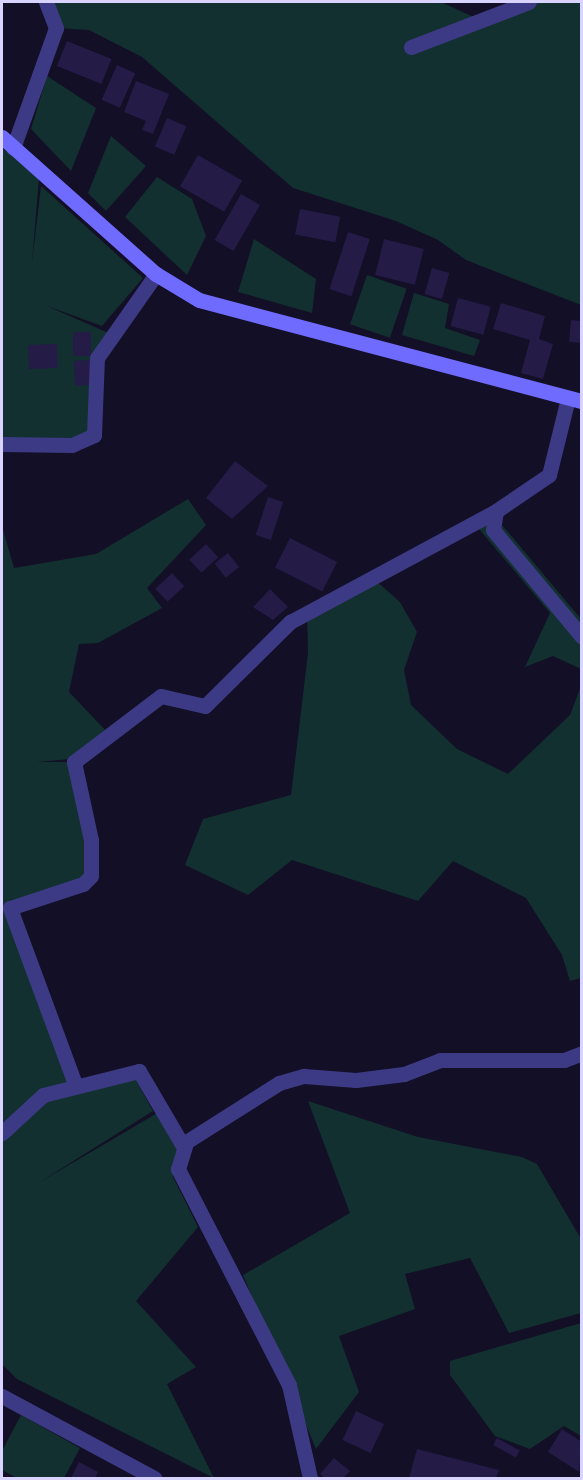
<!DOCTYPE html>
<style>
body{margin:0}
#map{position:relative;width:583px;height:1480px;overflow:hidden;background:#130f26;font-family:Rubik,sans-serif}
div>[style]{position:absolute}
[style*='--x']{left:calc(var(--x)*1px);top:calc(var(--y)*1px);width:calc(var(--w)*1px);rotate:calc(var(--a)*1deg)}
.green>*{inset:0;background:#12302f;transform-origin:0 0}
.building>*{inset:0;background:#241b47;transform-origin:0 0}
.street>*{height:15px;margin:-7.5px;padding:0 7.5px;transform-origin:7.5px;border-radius:7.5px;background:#3d3a85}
.secondary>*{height:15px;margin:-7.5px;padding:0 7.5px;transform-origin:7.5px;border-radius:7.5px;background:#6f6bff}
span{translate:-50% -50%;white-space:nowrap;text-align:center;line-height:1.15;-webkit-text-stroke:5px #130f26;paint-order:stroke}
.frame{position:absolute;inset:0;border:3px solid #d9d4ff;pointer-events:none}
</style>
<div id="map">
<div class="green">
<i style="clip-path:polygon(46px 2px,441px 2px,480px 20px,529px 2px,581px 2px,581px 305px,466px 260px,438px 240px,396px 221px,293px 188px,142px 57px,89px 30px,56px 28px)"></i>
<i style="clip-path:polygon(47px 76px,96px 108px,71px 171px,31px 129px)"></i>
<i style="clip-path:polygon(111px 136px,146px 166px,106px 211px,88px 193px)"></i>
<i style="clip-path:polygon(2px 148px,39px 178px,32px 263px,41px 186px,143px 278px,102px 326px,47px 306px,113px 335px,100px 362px,94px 435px,2px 447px)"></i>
<i style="clip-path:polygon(157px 177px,192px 199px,206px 236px,187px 275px,125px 217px)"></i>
<i style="clip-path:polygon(254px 239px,316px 279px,312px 313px,238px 292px)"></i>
<i style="left:367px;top:275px;width:42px;height:52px;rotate:19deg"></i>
<i style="clip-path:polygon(414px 293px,449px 304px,445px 328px,480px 340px,474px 356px,402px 335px)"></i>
<i style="clip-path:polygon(188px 499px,206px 525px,147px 588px,162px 608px,98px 643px,79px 644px,69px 692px,110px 735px,70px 759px,37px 762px,74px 762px,95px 875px,10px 908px,76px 1086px,134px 1077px,153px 1111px,40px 1182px,159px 1112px,179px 1143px,173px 1177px,198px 1227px,136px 1301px,196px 1367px,167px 1384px,214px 1478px,17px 1379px,2px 1364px,2px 526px,14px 568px,96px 554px)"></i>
<i style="clip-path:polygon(497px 519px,581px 619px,581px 669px,553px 656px,525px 667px,550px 613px,479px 529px)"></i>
<i style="clip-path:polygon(374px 579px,400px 602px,417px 632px,404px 670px,411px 705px,457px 749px,508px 774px,570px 715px,581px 686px,581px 978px,570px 981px,562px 955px,526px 898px,453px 861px,418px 901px,292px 860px,248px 895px,185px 865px,203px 819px,291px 795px,308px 653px,307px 615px)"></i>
<i style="clip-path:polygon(308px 1101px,418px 1137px,522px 1157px,537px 1164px,581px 1239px,581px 1313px,509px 1333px,470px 1258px,405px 1274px,415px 1309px,339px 1336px,359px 1392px,316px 1449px,243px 1275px,350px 1213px)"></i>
<i style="clip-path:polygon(581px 1323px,581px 1436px,564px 1426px,530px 1449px,495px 1436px,450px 1375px,450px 1361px)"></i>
<i style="clip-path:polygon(21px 1415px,80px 1448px,64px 1478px,17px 1478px,2px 1470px,2px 1451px)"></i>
</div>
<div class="building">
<i style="left:67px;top:41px;width:48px;height:27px;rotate:22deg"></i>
<i style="left:117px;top:65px;width:20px;height:38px;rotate:24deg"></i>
<i style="clip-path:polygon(136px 81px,169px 94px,153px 134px,142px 130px,146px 121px,124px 112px)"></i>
<i style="left:167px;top:118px;width:21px;height:31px;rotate:23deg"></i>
<i style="left:198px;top:155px;width:51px;height:36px;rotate:30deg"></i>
<i style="left:241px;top:194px;width:22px;height:53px;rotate:30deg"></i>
<i style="left:300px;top:209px;width:41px;height:26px;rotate:11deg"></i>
<i style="left:348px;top:232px;width:23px;height:60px;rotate:18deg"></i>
<i style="left:384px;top:239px;width:41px;height:37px;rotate:14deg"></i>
<i style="left:432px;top:268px;width:18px;height:27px;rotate:16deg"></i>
<i style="left:458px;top:298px;width:34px;height:29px;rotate:15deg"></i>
<i style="clip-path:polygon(501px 303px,545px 316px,539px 339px,553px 344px,543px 379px,521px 373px,530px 340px,493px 329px)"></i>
<i style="clip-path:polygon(571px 320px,582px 321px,582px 343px,569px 342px)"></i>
<i style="left:73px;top:332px;width:18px;height:24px"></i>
<i style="left:57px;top:344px;width:24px;height:29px;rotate:88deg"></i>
<i style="left:92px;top:360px;width:25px;height:18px;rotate:88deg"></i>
<i style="clip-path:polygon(235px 461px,268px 486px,232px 519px,206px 498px)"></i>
<i style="left:268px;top:497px;width:16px;height:40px;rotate:18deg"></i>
<i style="left:290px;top:538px;width:53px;height:33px;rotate:27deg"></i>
<i style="left:206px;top:544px;width:18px;height:23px;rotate:47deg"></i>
<i style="left:228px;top:553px;width:18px;height:17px;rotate:52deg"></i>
<i style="left:172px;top:573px;width:18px;height:23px;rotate:47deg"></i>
<i style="clip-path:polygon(270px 589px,288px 607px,273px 620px,253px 607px)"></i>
<i style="left:356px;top:1411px;width:31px;height:32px;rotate:25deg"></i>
<i style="clip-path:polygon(562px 1429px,582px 1442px,579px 1472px,548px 1452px)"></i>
<i style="left:497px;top:1438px;width:26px;height:8px;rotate:29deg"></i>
<i style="clip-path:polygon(417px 1449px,499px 1470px,496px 1478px,409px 1478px)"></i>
<i style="clip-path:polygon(334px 1458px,350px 1471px,343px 1478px,325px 1478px,320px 1474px)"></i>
<i style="clip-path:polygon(79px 1462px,98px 1472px,95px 1478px,71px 1478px)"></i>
</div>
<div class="street">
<i style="--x:411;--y:47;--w:126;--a:-20.9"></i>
<i style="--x:13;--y:148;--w:127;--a:-70.3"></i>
<i style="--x:56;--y:28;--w:28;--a:-111"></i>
<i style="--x:2;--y:444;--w:70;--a:0.8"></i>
<i style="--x:72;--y:445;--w:24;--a:-24"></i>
<i style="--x:94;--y:435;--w:77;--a:-87.8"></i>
<i style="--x:97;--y:358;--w:103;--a:-54.9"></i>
<i style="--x:496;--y:511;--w:19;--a:99"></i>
<i style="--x:493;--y:530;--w:139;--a:50.2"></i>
<i style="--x:75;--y:1084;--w:188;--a:-110.3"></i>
<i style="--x:10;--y:908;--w:77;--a:-18.2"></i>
<i style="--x:83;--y:884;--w:11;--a:-45"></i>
<i style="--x:91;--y:876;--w:36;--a:-90"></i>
<i style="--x:91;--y:840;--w:80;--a:-102.3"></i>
<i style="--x:74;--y:762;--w:109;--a:-37.2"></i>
<i style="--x:161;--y:696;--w:45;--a:12.8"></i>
<i style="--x:205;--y:706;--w:120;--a:-44.7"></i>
<i style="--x:290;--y:622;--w:234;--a:-28.3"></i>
<i style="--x:496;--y:511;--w:64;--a:-34.2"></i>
<i style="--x:549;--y:475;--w:79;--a:-76.1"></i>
<i style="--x:2;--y:1133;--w:56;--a:-42.8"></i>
<i style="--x:43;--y:1095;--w:99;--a:-14"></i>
<i style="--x:139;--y:1071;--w:87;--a:59.6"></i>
<i style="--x:2;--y:1396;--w:173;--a:28.3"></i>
<i style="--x:310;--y:1478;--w:95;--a:-102.7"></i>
<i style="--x:289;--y:1385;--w:243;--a:-117.2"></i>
<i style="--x:178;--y:1169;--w:28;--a:-73"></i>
<i style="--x:186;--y:1142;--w:110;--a:-32.4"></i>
<i style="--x:279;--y:1083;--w:26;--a:-16"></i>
<i style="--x:304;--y:1076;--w:52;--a:4.4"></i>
<i style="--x:356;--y:1080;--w:48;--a:-7.1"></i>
<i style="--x:404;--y:1074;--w:39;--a:-21"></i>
<i style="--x:440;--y:1060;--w:124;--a:0"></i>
<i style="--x:564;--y:1060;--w:19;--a:-21"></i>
</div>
<div class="secondary">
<i style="--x:2;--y:137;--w:206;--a:41.7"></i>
<i style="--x:156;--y:274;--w:50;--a:31.2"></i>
<i style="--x:199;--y:300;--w:396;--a:14.8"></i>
</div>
<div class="frame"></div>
</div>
